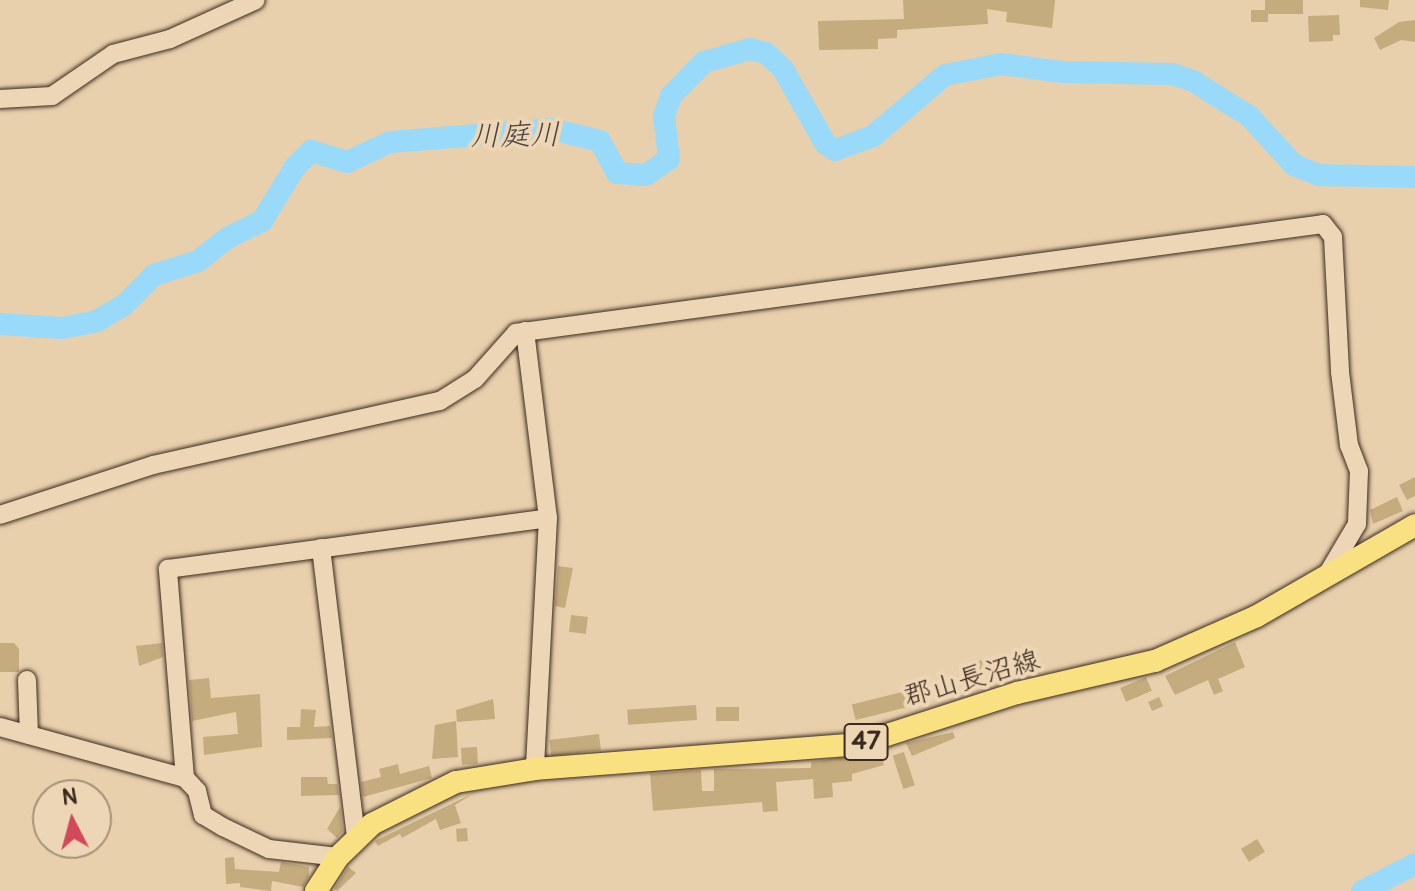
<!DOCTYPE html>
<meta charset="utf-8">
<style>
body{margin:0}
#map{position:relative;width:1415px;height:891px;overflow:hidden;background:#e8d0ac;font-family:Pangolin,"Klee One",sans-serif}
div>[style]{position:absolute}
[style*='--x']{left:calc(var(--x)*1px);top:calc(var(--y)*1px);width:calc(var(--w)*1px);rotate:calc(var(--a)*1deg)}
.river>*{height:22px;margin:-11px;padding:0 11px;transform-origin:11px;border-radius:11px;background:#99dafa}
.building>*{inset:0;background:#c4ac7e;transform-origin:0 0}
.roads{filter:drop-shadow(0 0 2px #3b2a1e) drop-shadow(0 0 2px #3b2a1e)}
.minor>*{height:18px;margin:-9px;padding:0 9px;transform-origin:9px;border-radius:9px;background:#edd6b5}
.major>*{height:22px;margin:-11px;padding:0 11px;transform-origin:11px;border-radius:11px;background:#f9e181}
span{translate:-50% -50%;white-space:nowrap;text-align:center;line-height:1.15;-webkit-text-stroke:8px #edd6b5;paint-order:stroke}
.shield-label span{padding:2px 6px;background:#edd6b5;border:2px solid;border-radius:6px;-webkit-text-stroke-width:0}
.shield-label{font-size:26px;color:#3b2a1e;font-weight:700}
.street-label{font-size:28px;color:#3b2a1e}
.water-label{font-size:30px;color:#49443f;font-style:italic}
.north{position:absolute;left:32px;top:779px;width:80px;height:80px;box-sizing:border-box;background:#edd6b5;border:2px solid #a69179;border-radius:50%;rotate:354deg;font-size:22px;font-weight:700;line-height:32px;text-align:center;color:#3b2a1e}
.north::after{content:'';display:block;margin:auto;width:28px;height:36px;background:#d1495b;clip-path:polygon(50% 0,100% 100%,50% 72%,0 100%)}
</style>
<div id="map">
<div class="river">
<i style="--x:0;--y:324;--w:62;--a:3.7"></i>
<i style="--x:62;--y:328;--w:36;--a:-11"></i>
<i style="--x:97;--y:321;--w:31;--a:-31"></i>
<i style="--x:124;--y:305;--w:42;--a:-45"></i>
<i style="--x:154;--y:275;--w:46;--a:-17.7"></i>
<i style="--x:198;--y:261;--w:37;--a:-38"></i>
<i style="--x:227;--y:238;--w:39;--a:-26"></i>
<i style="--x:262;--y:221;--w:63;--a:-58.6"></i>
<i style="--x:295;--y:167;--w:23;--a:-45"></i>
<i style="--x:311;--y:151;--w:38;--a:17"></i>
<i style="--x:347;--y:162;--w:47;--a:-24.9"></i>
<i style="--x:390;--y:142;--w:163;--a:-4.6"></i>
<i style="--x:552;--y:129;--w:49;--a:14"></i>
<i style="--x:600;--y:141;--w:36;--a:62"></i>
<i style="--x:617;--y:173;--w:29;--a:4"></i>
<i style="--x:646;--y:175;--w:28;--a:-35"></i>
<i style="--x:669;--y:159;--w:43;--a:-96.6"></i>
<i style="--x:664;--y:116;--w:21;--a:-71"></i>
<i style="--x:671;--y:96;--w:47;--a:-45.9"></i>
<i style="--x:704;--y:62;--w:48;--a:-15.8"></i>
<i style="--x:750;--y:49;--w:16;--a:14"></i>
<i style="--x:766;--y:53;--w:23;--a:43"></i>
<i style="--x:783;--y:69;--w:85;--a:60.4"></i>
<i style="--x:825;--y:143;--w:12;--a:35"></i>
<i style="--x:835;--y:150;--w:40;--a:-20.2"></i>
<i style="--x:873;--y:136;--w:94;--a:-40.3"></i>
<i style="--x:945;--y:75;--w:57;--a:-11.1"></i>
<i style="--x:1001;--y:64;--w:63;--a:7.4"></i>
<i style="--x:1063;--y:72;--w:109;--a:1.1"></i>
<i style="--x:1172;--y:74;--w:22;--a:18"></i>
<i style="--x:1193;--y:81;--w:66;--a:32"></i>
<i style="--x:1249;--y:116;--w:67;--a:47.4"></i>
<i style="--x:1294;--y:165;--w:27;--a:22"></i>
<i style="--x:1319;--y:175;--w:96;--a:1.2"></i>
<i style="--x:1362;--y:891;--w:59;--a:-27"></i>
</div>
<div class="building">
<i style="clip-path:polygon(903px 0,1055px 0,1052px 28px,1006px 22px,1007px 12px,987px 9px,988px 24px,897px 30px,897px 38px,878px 39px,878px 49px,819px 50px,818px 21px,904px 19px)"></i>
<i style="clip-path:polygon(1265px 0,1303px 0,1303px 14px,1268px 14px,1268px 22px,1251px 22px,1251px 10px,1265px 10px)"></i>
<i style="clip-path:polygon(1360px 0,1389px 0,1388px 10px,1360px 7px)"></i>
<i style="clip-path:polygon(1339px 15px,1340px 35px,1333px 35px,1333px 41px,1309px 42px,1308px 16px)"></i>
<i style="clip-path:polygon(1415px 20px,1415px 42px,1401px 40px,1380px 50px,1374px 38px,1399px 22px)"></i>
<i style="clip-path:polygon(1415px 477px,1415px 496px,1407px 500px,1399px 485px)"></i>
<i style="clip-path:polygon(1397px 497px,1403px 511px,1373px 524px,1370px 510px)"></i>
<i style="clip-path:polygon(558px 566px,573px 568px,565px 608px,555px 606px)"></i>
<i style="left:571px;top:615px;width:17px;height:17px;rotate:7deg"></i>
<i style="clip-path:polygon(1235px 642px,1245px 667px,1218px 679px,1223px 691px,1214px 695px,1208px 680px,1175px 695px,1165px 676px)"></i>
<i style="clip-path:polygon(0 643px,14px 643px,19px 649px,19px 672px,0 672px)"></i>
<i style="clip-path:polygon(162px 643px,163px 657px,139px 666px,136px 646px)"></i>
<i style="left:981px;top:660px;width:12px;height:19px;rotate:59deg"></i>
<i style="left:1146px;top:677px;width:15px;height:28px;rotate:67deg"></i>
<i style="clip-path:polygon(209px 678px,211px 698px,260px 694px,262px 747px,204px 755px,203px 737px,238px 734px,236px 712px,192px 721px,189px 680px)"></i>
<i style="left:910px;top:690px;width:16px;height:60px;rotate:76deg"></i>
<i style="left:1159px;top:697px;width:10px;height:12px;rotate:66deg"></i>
<i style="clip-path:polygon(493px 699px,495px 719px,457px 722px,456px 710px)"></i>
<i style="left:696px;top:705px;width:15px;height:69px;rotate:86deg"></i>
<i style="left:716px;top:707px;width:23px;height:14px"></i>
<i style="clip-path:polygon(301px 709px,316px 710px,314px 727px,330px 726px,332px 738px,287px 740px,287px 727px,300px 727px)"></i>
<i style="clip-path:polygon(456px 721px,458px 757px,432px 759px,435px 725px)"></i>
<i style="clip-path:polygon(953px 732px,955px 738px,912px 756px,906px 743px)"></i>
<i style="left:599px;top:734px;width:16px;height:50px;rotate:83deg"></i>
<i style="left:477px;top:747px;width:17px;height:16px;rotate:87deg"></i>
<i style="clip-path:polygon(880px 752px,884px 765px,852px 774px,852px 781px,832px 783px,833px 797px,814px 799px,813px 779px,776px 782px,778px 811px,763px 812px,762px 802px,653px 811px,650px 774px,701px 770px,702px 791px,714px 791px,714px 769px,811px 768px,811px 762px)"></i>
<i style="left:904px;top:752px;width:35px;height:12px;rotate:72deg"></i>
<i style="clip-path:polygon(398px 764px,400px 774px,429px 766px,432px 778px,363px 797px,361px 782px,381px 777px,379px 769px)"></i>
<i style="clip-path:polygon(301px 777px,327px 777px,328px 784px,337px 784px,339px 795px,301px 796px)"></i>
<i style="clip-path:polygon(474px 793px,455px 805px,461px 823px,440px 830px,436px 819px,402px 838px,400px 834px,378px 846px,375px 841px)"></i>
<i style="clip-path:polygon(340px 807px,343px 831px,337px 838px,327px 829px)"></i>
<i style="left:467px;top:828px;width:13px;height:11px;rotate:86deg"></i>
<i style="left:1257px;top:839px;width:15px;height:19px;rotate:58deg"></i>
<i style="clip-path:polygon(234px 857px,235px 869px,279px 872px,281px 862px,309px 867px,309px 876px,303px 887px,272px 881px,271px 891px,240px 887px,240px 883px,226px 884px,225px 858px)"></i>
<i style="clip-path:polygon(348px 867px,356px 873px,337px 891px,334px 889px)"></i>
</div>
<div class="roads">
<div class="minor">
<i style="--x:0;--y:99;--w:52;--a:-3.3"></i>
<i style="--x:52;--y:96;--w:74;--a:-34.5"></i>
<i style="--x:113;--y:54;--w:59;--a:-14.7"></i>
<i style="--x:170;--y:39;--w:94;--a:-24.4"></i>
<i style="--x:525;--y:331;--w:188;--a:83"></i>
<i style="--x:548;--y:518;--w:251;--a:93"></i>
<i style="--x:0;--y:515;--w:161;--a:-18.1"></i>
<i style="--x:153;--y:465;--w:294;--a:-12.6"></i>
<i style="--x:440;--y:401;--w:41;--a:-32.2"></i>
<i style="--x:475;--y:379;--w:62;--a:-48.3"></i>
<i style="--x:516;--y:333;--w:814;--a:-7.69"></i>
<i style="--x:1323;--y:224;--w:16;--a:52"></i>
<i style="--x:1333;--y:237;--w:135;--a:87"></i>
<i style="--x:1340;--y:372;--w:74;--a:83"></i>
<i style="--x:1349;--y:445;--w:28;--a:69"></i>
<i style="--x:1359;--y:471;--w:53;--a:92.2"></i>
<i style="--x:1357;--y:524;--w:57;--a:120.6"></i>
<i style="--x:321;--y:548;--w:291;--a:83.1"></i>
<i style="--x:27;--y:680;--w:55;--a:87.9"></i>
<i style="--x:0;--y:727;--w:192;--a:15.4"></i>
<i style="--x:185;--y:778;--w:18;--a:47"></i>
<i style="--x:197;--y:791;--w:25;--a:76"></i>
<i style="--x:203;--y:815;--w:23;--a:31"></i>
<i style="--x:223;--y:827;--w:51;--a:25.6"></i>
<i style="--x:269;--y:849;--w:69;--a:6.6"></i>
<i style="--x:185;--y:778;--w:210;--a:-94.7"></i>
<i style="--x:168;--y:569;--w:383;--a:-7.6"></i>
</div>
<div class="major">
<i style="--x:316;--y:891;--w:40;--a:-57.1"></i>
<i style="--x:338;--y:857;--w:47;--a:-44.1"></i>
<i style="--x:372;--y:824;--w:94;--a:-26.6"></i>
<i style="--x:456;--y:782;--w:80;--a:-9.3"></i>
<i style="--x:535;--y:769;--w:325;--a:-4.4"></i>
<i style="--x:859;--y:744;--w:166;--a:-17.9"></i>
<i style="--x:1017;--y:693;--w:142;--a:-13.1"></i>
<i style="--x:1155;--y:661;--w:111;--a:-23.8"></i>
<i style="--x:1257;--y:616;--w:182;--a:-29.9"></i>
</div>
</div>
<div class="shield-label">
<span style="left:866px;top:742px">47</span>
</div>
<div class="street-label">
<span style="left:972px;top:679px;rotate:-16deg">郡山長沼線</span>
</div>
<div class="water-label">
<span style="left:515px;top:136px;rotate:-1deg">川庭川</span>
</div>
<div class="north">N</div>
</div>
